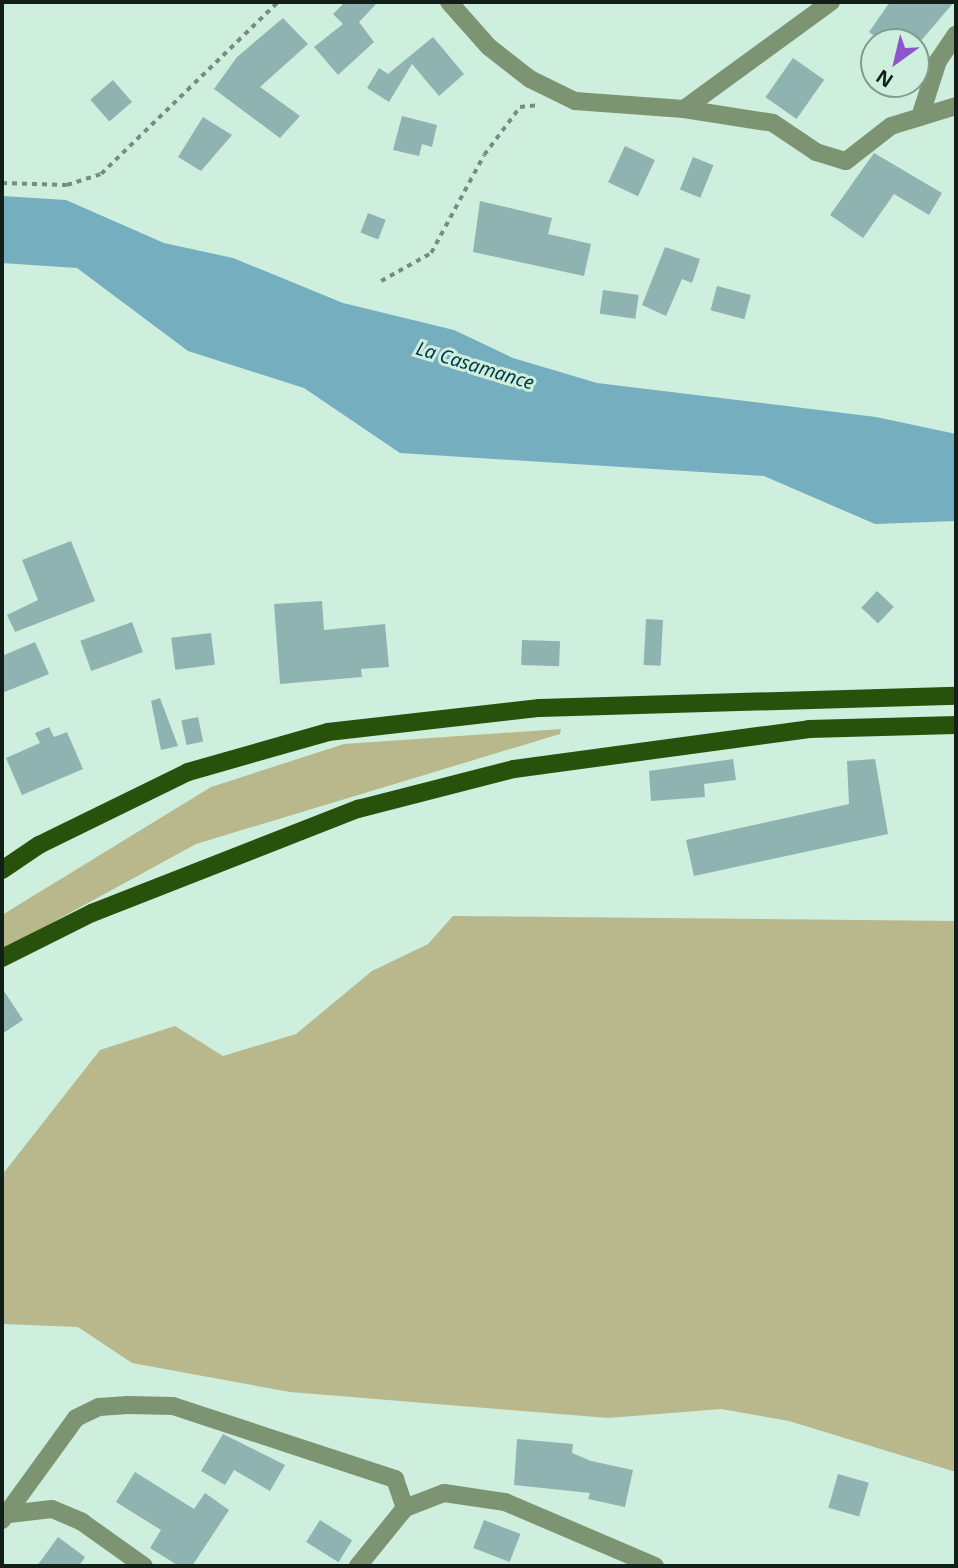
<!DOCTYPE html>
<style>
body{margin:0}
#map{position:relative;width:958px;height:1568px;overflow:hidden;background:#ceeede;font-family:"Noto Sans",sans-serif}
div>[style]{position:absolute}
[style*='--x']{left:calc(var(--x)*1px);top:calc(var(--y)*1px);width:calc(var(--w)*1px);rotate:calc(var(--a)*1deg)}
.green>*{inset:0;background:#b8b88c}
.water>*{inset:0;background:#74aebf}
.building>*{inset:0;background:#8fb3b1;transform-origin:0 0}
.path>*{height:3.5px;margin-top:-1.75px;transform-origin:0;background:repeating-linear-gradient(90deg,#778d82 0 5px,transparent 0 10px)}
.street>*{height:18px;margin:-9px;padding:0 9px;transform-origin:9px;border-radius:9px;background:#7d9472}
.primary>*{height:18px;margin:-9px;padding:0 9px;transform-origin:9px;border-radius:9px;background:#28510c}
span{translate:-50% -50%;white-space:nowrap;text-align:center;line-height:1.15;-webkit-text-stroke:6px #ceeede;paint-order:stroke}
.water-label{font-size:19px;color:#003845;font-style:italic}
.frame{position:absolute;inset:0;border:4px solid #121e18;pointer-events:none}
.north{position:absolute;left:860px;top:28px;width:70px;height:70px;box-sizing:border-box;background:#ceeede;border:2px solid #839b8f;border-radius:50%;rotate:214deg;font-size:19px;font-weight:700;line-height:28px;text-align:center;color:#121e18}
.north::after{content:'';display:block;margin:auto;width:24px;height:32px;background:#8e56cd;clip-path:polygon(50% 0,100% 100%,50% 72%,0 100%)}
</style>
<div id="map">
<div class="green">
<i style="clip-path:polygon(561px 729px,560px 734px,196px 844px,2px 950px,2px 915px,211px 787px,344px 744px)"></i>
<i style="clip-path:polygon(453px 916px,956px 921px,956px 1472px,789px 1421px,721px 1409px,608px 1418px,290px 1392px,132px 1363px,78px 1327px,2px 1324px,2px 1175px,100px 1050px,175px 1026px,223px 1056px,296px 1034px,372px 971px,428px 944px)"></i>
</div>
<div class="water">
<i style="clip-path:polygon(2px 196px,66px 200px,164px 243px,233px 258px,343px 303px,454px 330px,513px 358px,597px 383px,876px 417px,956px 434px,956px 521px,875px 524px,764px 476px,400px 453px,304px 388px,188px 351px,77px 268px,2px 263px)"></i>
</div>
<div class="building">
<i style="clip-path:polygon(345px 2px,378px 2px,359px 22px,374px 42px,338px 75px,314px 47px,343px 24px,333px 14px)"></i>
<i style="clip-path:polygon(890px 2px,954px 2px,920px 42px,882px 42px,869px 32px)"></i>
<i style="clip-path:polygon(283px 18px,308px 44px,260px 87px,300px 116px,280px 138px,214px 89px,237px 57px)"></i>
<i style="clip-path:polygon(433px 37px,464px 74px,439px 96px,412px 64px,389px 102px,367px 88px,379px 68px,388px 74px)"></i>
<i style="left:793px;top:58px;width:38px;height:48px;rotate:35deg"></i>
<i style="left:113px;top:80px;width:29px;height:30px;rotate:49deg"></i>
<i style="clip-path:polygon(402px 116px,437px 125px,432px 147px,422px 144px,419px 156px,393px 150px)"></i>
<i style="clip-path:polygon(203px 117px,232px 135px,201px 171px,178px 157px)"></i>
<i style="left:625px;top:146px;width:33px;height:40px;rotate:25deg"></i>
<i style="clip-path:polygon(874px 153px,942px 193px,929px 215px,894px 194px,863px 238px,830px 215px)"></i>
<i style="left:693px;top:157px;width:22px;height:35px;rotate:22deg"></i>
<i style="clip-path:polygon(480px 201px,552px 218px,548px 234px,591px 244px,584px 276px,473px 252px)"></i>
<i style="left:368px;top:213px;width:19px;height:21px;rotate:21deg"></i>
<i style="clip-path:polygon(665px 247px,700px 259px,692px 283px,682px 279px,666px 316px,642px 305px)"></i>
<i style="left:717px;top:286px;width:35px;height:25px;rotate:15deg"></i>
<i style="left:603px;top:290px;width:36px;height:24px;rotate:8deg"></i>
<i style="clip-path:polygon(71px 541px,95px 601px,15px 632px,7px 615px,38px 600px,22px 560px)"></i>
<i style="left:877px;top:591px;width:23px;height:23px;rotate:43deg"></i>
<i style="clip-path:polygon(322px 601px,324px 630px,385px 624px,389px 667px,361px 669px,362px 677px,280px 684px,274px 604px)"></i>
<i style="left:646px;top:619px;width:17px;height:46px;rotate:3deg"></i>
<i style="left:132px;top:622px;width:32px;height:55px;rotate:70deg"></i>
<i style="left:211px;top:633px;width:32px;height:40px;rotate:83deg"></i>
<i style="left:522px;top:640px;width:38px;height:25px;rotate:2deg"></i>
<i style="clip-path:polygon(35px 642px,49px 674px,2px 693px,2px 656px)"></i>
<i style="clip-path:polygon(160px 698px,178px 746px,161px 750px,151px 701px)"></i>
<i style="left:198px;top:717px;width:25px;height:17px;rotate:78deg"></i>
<i style="clip-path:polygon(49px 727px,54px 737px,67px 732px,83px 769px,22px 795px,6px 758px,40px 743px,35px 733px)"></i>
<i style="clip-path:polygon(733px 759px,736px 780px,704px 784px,705px 797px,651px 801px,649px 771px)"></i>
<i style="clip-path:polygon(875px 759px,888px 834px,694px 876px,686px 840px,849px 804px,847px 761px)"></i>
<i style="clip-path:polygon(2px 988px,23px 1020px,2px 1034px)"></i>
<i style="clip-path:polygon(223px 1434px,285px 1465px,270px 1491px,234px 1470px,225px 1485px,201px 1471px)"></i>
<i style="clip-path:polygon(517px 1439px,573px 1444px,572px 1453px,591px 1461px,633px 1470px,625px 1507px,588px 1499px,590px 1493px,514px 1485px)"></i>
<i style="clip-path:polygon(135px 1472px,194px 1509px,205px 1493px,229px 1510px,192px 1566px,179px 1566px,150px 1548px,161px 1530px,116px 1502px)"></i>
<i style="left:838px;top:1474px;width:32px;height:35px;rotate:16deg"></i>
<i style="left:320px;top:1520px;width:38px;height:26px;rotate:32deg"></i>
<i style="left:484px;top:1520px;width:39px;height:30px;rotate:21deg"></i>
<i style="clip-path:polygon(58px 1537px,85px 1557px,79px 1566px,37px 1566px)"></i>
</div>
<div class="path">
<i style="--x:2;--y:183;--w:65;--a:1.8"></i>
<i style="--x:67;--y:185;--w:36;--a:-18"></i>
<i style="--x:101;--y:174;--w:247;--a:-44.2"></i>
<i style="--x:381;--y:281;--w:57;--a:-29.2"></i>
<i style="--x:431;--y:253;--w:111;--a:-61.6"></i>
<i style="--x:484;--y:155;--w:60;--a:-53.1"></i>
<i style="--x:520;--y:107;--w:18;--a:-6"></i>
</div>
<div class="street">
<i style="--x:449;--y:2;--w:60;--a:48.4"></i>
<i style="--x:489;--y:47;--w:52;--a:38"></i>
<i style="--x:530;--y:79;--w:50;--a:26.1"></i>
<i style="--x:575;--y:101;--w:109;--a:4.2"></i>
<i style="--x:684;--y:109;--w:182;--a:-36.1"></i>
<i style="--x:684;--y:109;--w:90;--a:8.9"></i>
<i style="--x:773;--y:123;--w:52;--a:34"></i>
<i style="--x:816;--y:152;--w:31;--a:17"></i>
<i style="--x:846;--y:161;--w:57;--a:-37.9"></i>
<i style="--x:891;--y:126;--w:68;--a:-17.1"></i>
<i style="--x:920;--y:117;--w:59;--a:-72.2"></i>
<i style="--x:938;--y:61;--w:32;--a:-56"></i>
<i style="--x:9;--y:1514;--w:43;--a:-6.6"></i>
<i style="--x:52;--y:1509;--w:33;--a:23"></i>
<i style="--x:82;--y:1522;--w:76;--a:35.4"></i>
<i style="--x:2;--y:1520;--w:126;--a:-54"></i>
<i style="--x:76;--y:1418;--w:25;--a:-26"></i>
<i style="--x:99;--y:1407;--w:29;--a:-4"></i>
<i style="--x:128;--y:1405;--w:45;--a:1.3"></i>
<i style="--x:173;--y:1406;--w:234;--a:18.2"></i>
<i style="--x:395;--y:1479;--w:31;--a:71"></i>
<i style="--x:358;--y:1566;--w:75;--a:-51"></i>
<i style="--x:405;--y:1508;--w:42;--a:-21"></i>
<i style="--x:444;--y:1493;--w:62;--a:8.4"></i>
<i style="--x:505;--y:1502;--w:163;--a:23.1"></i>
</div>
<div class="primary">
<i style="--x:2;--y:870;--w:45;--a:-34"></i>
<i style="--x:39;--y:845;--w:166;--a:-26.1"></i>
<i style="--x:188;--y:772;--w:146;--a:-15.9"></i>
<i style="--x:328;--y:732;--w:213;--a:-6.5"></i>
<i style="--x:540;--y:708;--w:416;--a:-1.7"></i>
<i style="--x:2;--y:958;--w:101;--a:-26.6"></i>
<i style="--x:92;--y:913;--w:286;--a:-21.4"></i>
<i style="--x:358;--y:809;--w:161;--a:-14.4"></i>
<i style="--x:514;--y:769;--w:298;--a:-7.7"></i>
<i style="--x:809;--y:729;--w:147;--a:-1.6"></i>
</div>
<div class="water-label">
<span style="left:475px;top:366px;rotate:17deg">La Casamance</span>
</div>
<div class="frame"></div>
<div class="north">N</div>
</div>
